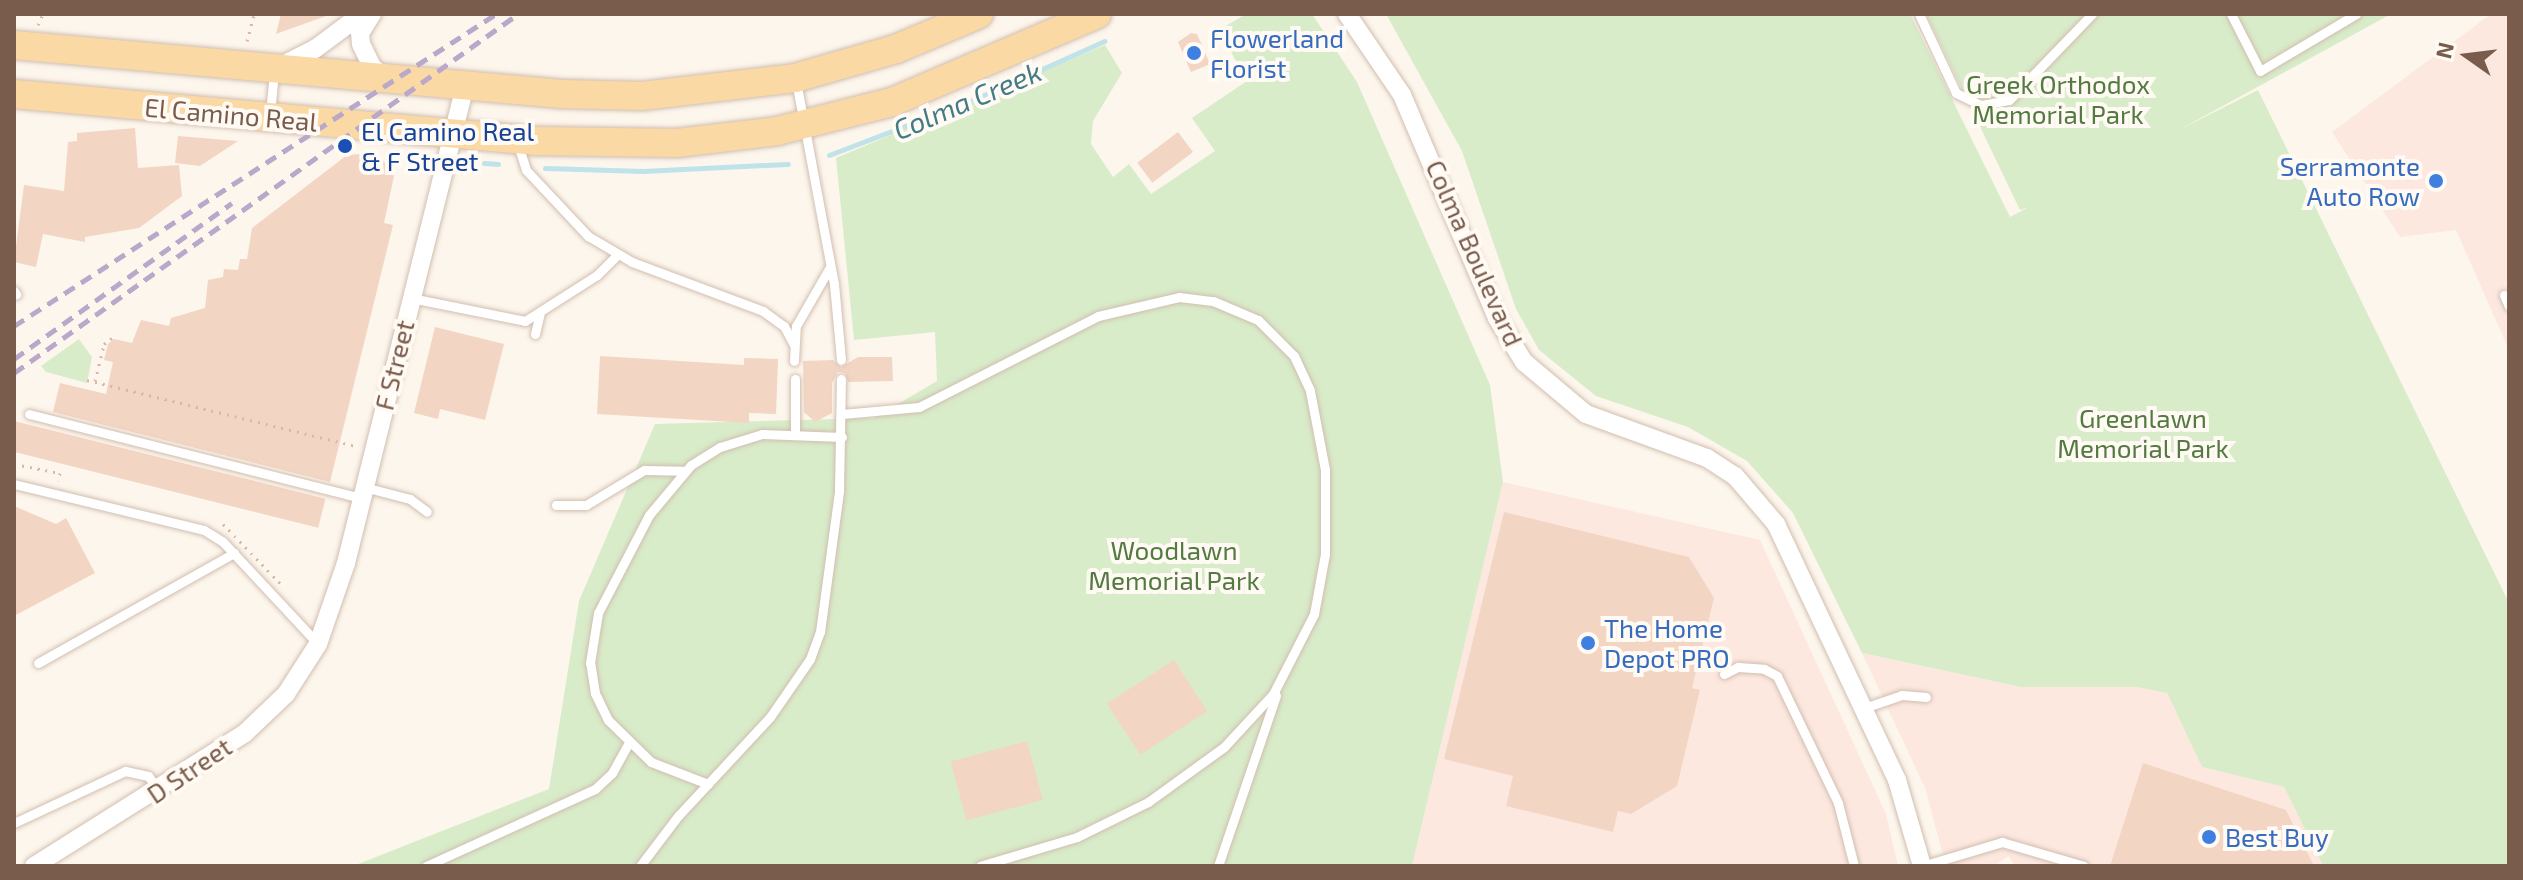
<!DOCTYPE html>
<style>
body{margin:0}
#map{position:relative;width:2523px;height:880px;overflow:hidden;background:#fdf6ec;font-family:"Exo 2",sans-serif}
div>[style]{position:absolute}
[style*='--x']{left:calc(var(--x)*1px);top:calc(var(--y)*1px);width:calc(var(--w)*1px);rotate:calc(var(--a)*1deg)}
.commercial>*{inset:0;background:#fde8e0}
.green>*{inset:0;background:#d8ecc9}
.stream>*{height:5px;margin:-2.5px;padding:0 2.5px;transform-origin:2.5px;border-radius:2.5px;background:#bfe3e8}
.building>*{inset:0;background:#f3d5c3;transform-origin:0 0}
.path>*{height:3px;margin-top:-1.5px;transform-origin:0;background:repeating-linear-gradient(90deg,#d9b8a5 0 2px,transparent 0 8px)}
.roads{filter:drop-shadow(0 0 2px #d1beb0) drop-shadow(0 0 2px #d1beb0)}
.lane>*{height:9px;margin:-4.5px;padding:0 4.5px;transform-origin:4.5px;border-radius:4.5px;background:#fff}
.street>*{height:18px;margin:-9px;padding:0 9px;transform-origin:9px;border-radius:9px;background:#fff}
.primary>*{height:28px;margin:-14px;padding:0 14px;transform-origin:14px;border-radius:14px;background:#fbd9a5}
.rail>*{height:5px;margin-top:-2.5px;transform-origin:0;background:repeating-linear-gradient(90deg,#b9a8c9 0 12px,transparent 0 20px)}
.dots>*{width:22px;height:22px;translate:-50% -50%;box-sizing:border-box;border:4px solid #fffaf3;border-radius:50%}
span{translate:-50% -50%;white-space:nowrap;text-align:center;line-height:1.15;-webkit-text-stroke:8px #fffaf3;paint-order:stroke}
.shop-label{font-size:26px;color:#366cbe}
.left{translate:0 -50%;text-align:left}
.right{translate:-100% -50%;text-align:right}
.park-label{font-size:26px;color:#537a41}
.street-label{font-size:26px;color:#7a5c4d}
.transit-label{font-size:26px;color:#164399}
.water-label{font-size:28px;color:#437c86;font-style:italic}
.frame{position:absolute;inset:0;border:16px solid #7a5c4d;pointer-events:none}
.north{position:absolute;left:2427px;top:16px;width:80px;height:80px;-webkit-text-stroke:6px #fffaf3;paint-order:stroke;rotate:284deg;font-size:22px;font-weight:700;line-height:32px;text-align:center;color:#7a5c4d}
.north::after{content:'';display:block;margin:auto;width:28px;height:36px;background:#7a5c4d;clip-path:polygon(50% 0,100% 100%,50% 72%,0 100%)}
</style>
<div id="map">
<div class="commercial">
<i style="clip-path:polygon(2491px 14px,2509px 14px,2509px 350px,2456px 230px,2400px 237px,2332px 132px)"></i>
<i style="clip-path:polygon(1503px 482px,1760px 540px,1886px 814px,1898px 866px,1412px 866px)"></i>
<i style="clip-path:polygon(1862px 653px,2021px 687px,2136px 687px,2167px 693px,2202px 767px,2284px 787px,2323px 866px,2015px 866px,2009px 856px,1993px 866px,1946px 866px,1925px 788px)"></i>
</div>
<div class="green">
<i style="clip-path:polygon(1246px 14px,1312px 14px,1357px 82px,1490px 385px,1503px 482px,1412px 866px,353px 866px,549px 789px,579px 601px,655px 424px,874px 418px,937px 381px,935px 332px,854px 340px,836px 158px,1105px 45px,1122px 73px,1093px 121px,1091px 144px,1113px 177px,1129px 164px,1151px 194px,1215px 151px,1192px 118px,1247px 81px,1219px 30px)"></i>
<i style="clip-path:polygon(1386px 14px,1910px 14px,2010px 217px,2029px 207px,2020px 210px,1926px 14px,2391px 14px,2179px 130px,2258px 90px,2509px 603px,2509px 866px,2323px 866px,2284px 787px,2202px 767px,2167px 693px,2136px 687px,2021px 687px,1862px 653px,1793px 513px,1747px 461px,1688px 427px,1596px 396px,1539px 350px,1516px 309px,1462px 151px)"></i>
<i style="clip-path:polygon(79px 339px,92px 357px,87px 383px,46px 372px,41px 366px)"></i>
</div>
<div class="stream">
<i style="--x:829;--y:155;--w:154;--a:-20.9"></i>
<i style="--x:973;--y:100;--w:144;--a:-24.2"></i>
<i style="--x:484;--y:163;--w:14;--a:4"></i>
<i style="--x:545;--y:168;--w:98;--a:1.8"></i>
<i style="--x:643;--y:171;--w:145;--a:-2.8"></i>
</div>
<div class="building">
<i style="clip-path:polygon(281px 14px,326px 14px,326px 16px,276px 34px)"></i>
<i style="clip-path:polygon(1191px 33px,1197px 34px,1210px 64px,1191px 72px,1178px 42px)"></i>
<i style="clip-path:polygon(135px 128px,138px 168px,179px 165px,182px 196px,139px 228px,85px 237px,85px 242px,43px 234px,36px 267px,14px 262px,24px 185px,64px 191px,68px 142px,77px 141px,77px 133px)"></i>
<i style="left:1178px;top:132px;width:25px;height:51px;rotate:53deg"></i>
<i style="clip-path:polygon(178px 136px,238px 141px,200px 166px,175px 163px)"></i>
<i style="clip-path:polygon(378px 153px,394px 176px,384px 223px,393px 225px,330px 482px,53px 412px,60px 383px,106px 394px,113px 362px,104px 360px,108px 344px,114px 339px,132px 343px,141px 320px,169px 326px,171px 318px,205px 308px,208px 280px,223px 277px,224px 269px,238px 270px,240px 259px,247px 259px,252px 228px,347px 155px)"></i>
<i style="clip-path:polygon(435px 327px,504px 344px,485px 420px,440px 409px,438px 419px,414px 413px)"></i>
<i style="clip-path:polygon(600px 356px,744px 365px,744px 358px,778px 359px,776px 414px,749px 413px,749px 423px,597px 414px)"></i>
<i style="clip-path:polygon(858px 357px,892px 357px,893px 381px,848px 382px,845px 373px,838px 372px,832px 383px,832px 413px,815px 422px,804px 412px,803px 361px,833px 360px,841px 367px)"></i>
<i style="left:14px;top:421px;width:321px;height:30px;rotate:14deg"></i>
<i style="clip-path:polygon(14px 506px,56px 524px,66px 518px,95px 573px,14px 616px)"></i>
<i style="clip-path:polygon(1504px 512px,1689px 557px,1714px 598px,1692px 688px,1700px 690px,1677px 786px,1631px 814px,1618px 811px,1613px 832px,1506px 806px,1513px 776px,1444px 759px)"></i>
<i style="left:1174px;top:660px;width:61px;height:80px;rotate:57deg"></i>
<i style="left:1027px;top:741px;width:61px;height:79px;rotate:75deg"></i>
<i style="clip-path:polygon(2143px 763px,2286px 810px,2314px 866px,2110px 866px)"></i>
</div>
<div class="path">
<i style="--x:38;--y:25;--w:12;--a:-66"></i>
<i style="--x:247;--y:41;--w:28;--a:-75"></i>
<i style="--x:87;--y:380;--w:276;--a:13.8"></i>
<i style="--x:95;--y:381;--w:38;--a:-76"></i>
<i style="--x:104;--y:344;--w:10;--a:-37"></i>
<i style="--x:14;--y:464;--w:47;--a:11.1"></i>
<i style="--x:60;--y:473;--w:8;--a:104"></i>
<i style="--x:223;--y:524;--w:83;--a:46"></i>
</div>
<div class="roads">
<div class="lane">
<i style="--x:1919;--y:14;--w:87;--a:64.9"></i>
<i style="--x:1956;--y:93;--w:28;--a:26"></i>
<i style="--x:1981;--y:105;--w:28;--a:-10"></i>
<i style="--x:2009;--y:100;--w:120;--a:-46"></i>
<i style="--x:2231;--y:14;--w:64;--a:63"></i>
<i style="--x:2260;--y:71;--w:112;--a:-30.7"></i>
<i style="--x:796;--y:81;--w:207;--a:79.4"></i>
<i style="--x:834;--y:284;--w:76;--a:84.7"></i>
<i style="--x:270;--y:113;--w:41;--a:-84.4"></i>
<i style="--x:517;--y:142;--w:29;--a:72"></i>
<i style="--x:526;--y:170;--w:91;--a:46.8"></i>
<i style="--x:588;--y:236;--w:51;--a:30.6"></i>
<i style="--x:632;--y:262;--w:140;--a:20.5"></i>
<i style="--x:763;--y:311;--w:26;--a:36"></i>
<i style="--x:784;--y:326;--w:21;--a:62"></i>
<i style="--x:14;--y:291;--w:4;--a:56"></i>
<i style="--x:2504;--y:295;--w:12;--a:66"></i>
<i style="--x:411;--y:298;--w:116;--a:11.4"></i>
<i style="--x:525;--y:321;--w:85;--a:-32.6"></i>
<i style="--x:597;--y:275;--w:28;--a:-45"></i>
<i style="--x:535;--y:334;--w:22;--a:-77"></i>
<i style="--x:794;--y:361;--w:35;--a:-87"></i>
<i style="--x:796;--y:326;--w:68;--a:-60"></i>
<i style="--x:795;--y:379;--w:52;--a:90"></i>
<i style="--x:29;--y:414;--w:342;--a:14.2"></i>
<i style="--x:842;--y:414;--w:77;--a:-5.2"></i>
<i style="--x:919;--y:407;--w:201;--a:-26.9"></i>
<i style="--x:1098;--y:316;--w:83;--a:-13.2"></i>
<i style="--x:1179;--y:297;--w:34;--a:7"></i>
<i style="--x:1213;--y:301;--w:49;--a:22.9"></i>
<i style="--x:1258;--y:320;--w:51;--a:45"></i>
<i style="--x:1294;--y:356;--w:38;--a:65"></i>
<i style="--x:1310;--y:391;--w:80;--a:79.2"></i>
<i style="--x:1325;--y:470;--w:84;--a:90"></i>
<i style="--x:1325;--y:554;--w:61;--a:100.4"></i>
<i style="--x:1314;--y:614;--w:90;--a:117.1"></i>
<i style="--x:1273;--y:694;--w:72;--a:132.8"></i>
<i style="--x:1224;--y:747;--w:94;--a:144.1"></i>
<i style="--x:1148;--y:802;--w:79;--a:153.8"></i>
<i style="--x:1077;--y:837;--w:101;--a:163.4"></i>
<i style="--x:14;--y:484;--w:195;--a:13.6"></i>
<i style="--x:204;--y:530;--w:22;--a:32"></i>
<i style="--x:223;--y:542;--w:139;--a:47"></i>
<i style="--x:364;--y:487;--w:48;--a:14.6"></i>
<i style="--x:410;--y:499;--w:21;--a:37"></i>
<i style="--x:556;--y:505;--w:30;--a:0"></i>
<i style="--x:586;--y:505;--w:68;--a:-31.1"></i>
<i style="--x:644;--y:470;--w:39;--a:1"></i>
<i style="--x:38;--y:663;--w:225;--a:-29.3"></i>
<i style="--x:1724;--y:674;--w:16;--a:-27"></i>
<i style="--x:1738;--y:667;--w:26;--a:4"></i>
<i style="--x:1764;--y:669;--w:15;--a:28"></i>
<i style="--x:1777;--y:676;--w:141;--a:64.3"></i>
<i style="--x:1838;--y:803;--w:65;--a:75.7"></i>
<i style="--x:1864;--y:708;--w:40;--a:-18.9"></i>
<i style="--x:1902;--y:695;--w:24;--a:5"></i>
<i style="--x:708;--y:784;--w:61;--a:-158.9"></i>
<i style="--x:651;--y:762;--w:60;--a:-135.7"></i>
<i style="--x:608;--y:720;--w:30;--a:-116"></i>
<i style="--x:595;--y:693;--w:30;--a:-99"></i>
<i style="--x:590;--y:663;--w:51;--a:-80.9"></i>
<i style="--x:598;--y:613;--w:110;--a:-62.5"></i>
<i style="--x:649;--y:515;--w:65;--a:-50"></i>
<i style="--x:691;--y:465;--w:34;--a:-32"></i>
<i style="--x:720;--y:447;--w:44;--a:-17.2"></i>
<i style="--x:762;--y:434;--w:80;--a:2.1"></i>
<i style="--x:14;--y:823;--w:123;--a:-25.1"></i>
<i style="--x:125;--y:771;--w:24;--a:12"></i>
<i style="--x:148;--y:776;--w:18;--a:52"></i>
<i style="--x:426;--y:866;--w:186;--a:-24.5"></i>
<i style="--x:595;--y:789;--w:23;--a:-43"></i>
<i style="--x:612;--y:773;--w:33;--a:-61"></i>
<i style="--x:640;--y:866;--w:63;--a:-52.8"></i>
<i style="--x:678;--y:816;--w:135;--a:-47.1"></i>
<i style="--x:770;--y:717;--w:70;--a:-55.4"></i>
<i style="--x:810;--y:659;--w:29;--a:-70"></i>
<i style="--x:820;--y:632;--w:142;--a:-82.3"></i>
<i style="--x:839;--y:491;--w:112;--a:-89"></i>
<i style="--x:1218;--y:866;--w:180;--a:-71.2"></i>
<i style="--x:1922;--y:866;--w:84;--a:-16.7"></i>
<i style="--x:2002;--y:842;--w:85;--a:16.3"></i>
</div>
<div class="street">
<i style="--x:372;--y:14;--w:22;--a:122"></i>
<i style="--x:360;--y:33;--w:11;--a:85"></i>
<i style="--x:361;--y:44;--w:25;--a:64"></i>
<i style="--x:372;--y:67;--w:18;--a:38"></i>
<i style="--x:1347;--y:14;--w:98;--a:55.8"></i>
<i style="--x:1402;--y:95;--w:242;--a:66.9"></i>
<i style="--x:1497;--y:318;--w:52;--a:58.5"></i>
<i style="--x:1524;--y:362;--w:81;--a:40"></i>
<i style="--x:1586;--y:414;--w:129;--a:20"></i>
<i style="--x:1707;--y:458;--w:33;--a:33"></i>
<i style="--x:1735;--y:476;--w:63;--a:49.5"></i>
<i style="--x:1776;--y:524;--w:283;--a:64.7"></i>
<i style="--x:1897;--y:780;--w:90;--a:73.8"></i>
<i style="--x:281;--y:66;--w:38;--a:-27"></i>
<i style="--x:315;--y:49;--w:59;--a:-36.7"></i>
<i style="--x:34;--y:866;--w:248;--a:-32.2"></i>
<i style="--x:244;--y:734;--w:58;--a:-43.6"></i>
<i style="--x:286;--y:694;--w:59;--a:-57.4"></i>
<i style="--x:318;--y:644;--w:86;--a:-70.9"></i>
<i style="--x:346;--y:563;--w:493;--a:-76"></i>
</div>
<div class="primary">
<i style="--x:14;--y:45;--w:550;--a:5.11"></i>
<i style="--x:562;--y:94;--w:80;--a:1.4"></i>
<i style="--x:642;--y:96;--w:154;--a:-6.7"></i>
<i style="--x:795;--y:78;--w:105;--a:-16"></i>
<i style="--x:896;--y:49;--w:90;--a:-22.9"></i>
<i style="--x:14;--y:94;--w:525;--a:5.14"></i>
<i style="--x:537;--y:141;--w:140;--a:0.8"></i>
<i style="--x:677;--y:143;--w:101;--a:-6.8"></i>
<i style="--x:777;--y:131;--w:119;--a:-14.2"></i>
<i style="--x:892;--y:102;--w:223;--a:-23.2"></i>
</div>
</div>
<div class="rail">
<i style="--x:14;--y:326;--w:574;--a:-32.92"></i>
<i style="--x:14;--y:359;--w:268;--a:-35.6"></i>
<i style="--x:14;--y:373;--w:619;--a:-35.46"></i>
</div>
<div class="dots">
<i style="left:1194px;top:53px;background:#3f7fe0"></i>
<i style="left:345px;top:146px;background:#1a4fb4"></i>
<i style="left:2436px;top:181px;background:#3f7fe0"></i>
<i style="left:1588px;top:643px;background:#3f7fe0"></i>
<i style="left:2209px;top:837px;background:#3f7fe0"></i>
</div>
<div class="shop-label">
<span class="left" style="left:1210px;top:53px">Flowerland<br>Florist</span>
<span class="right" style="left:2420px;top:181px">Serramonte<br>Auto Row</span>
<span class="left" style="left:1604px;top:643px">The Home<br>Depot PRO</span>
<span class="left" style="left:2225px;top:837px">Best Buy</span>
</div>
<div class="park-label">
<span style="left:2058px;top:99px">Greek Orthodox<br>Memorial Park</span>
<span style="left:2143px;top:433px">Greenlawn<br>Memorial Park</span>
<span style="left:1174px;top:565px">Woodlawn<br>Memorial Park</span>
</div>
<div class="street-label">
<span style="left:231px;top:114px;rotate:5deg">El Camino Real</span>
<span style="left:1475px;top:253px;rotate:66deg">Colma Boulevard</span>
<span style="left:394px;top:365px;rotate:-76deg">F Street</span>
<span style="left:189px;top:770px;rotate:-34deg">D Street</span>
</div>
<div class="transit-label">
<span class="left" style="left:361px;top:146px">El Camino Real<br>&amp; F Street</span>
</div>
<div class="water-label">
<span style="left:967px;top:100px;rotate:-23deg">Colma Creek</span>
</div>
<div class="frame"></div>
<div class="north">N</div>
</div>
